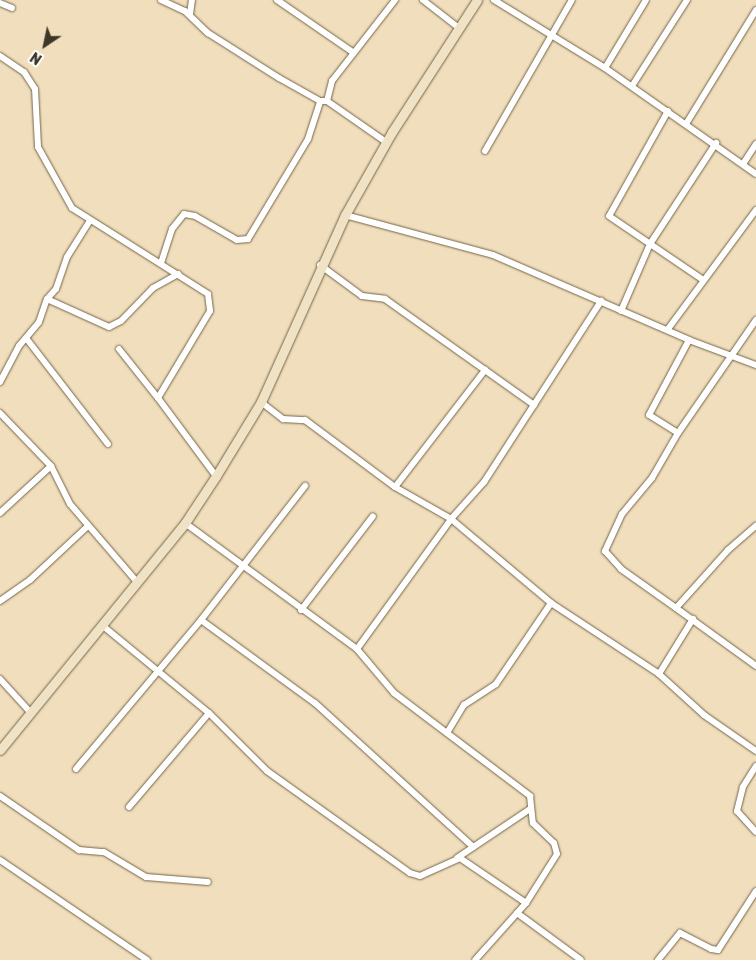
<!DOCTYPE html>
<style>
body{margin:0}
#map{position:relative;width:756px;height:960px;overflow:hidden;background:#f0debd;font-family:Rubik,sans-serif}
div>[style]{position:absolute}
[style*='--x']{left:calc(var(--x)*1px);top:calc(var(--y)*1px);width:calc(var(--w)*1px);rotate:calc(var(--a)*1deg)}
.roads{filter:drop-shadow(0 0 1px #756547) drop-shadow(0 0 1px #756547)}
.street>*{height:6px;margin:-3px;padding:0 3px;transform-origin:3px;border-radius:3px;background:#fff}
.secondary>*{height:9px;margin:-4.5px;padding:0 4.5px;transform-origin:4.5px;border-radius:4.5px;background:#f0e2c4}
span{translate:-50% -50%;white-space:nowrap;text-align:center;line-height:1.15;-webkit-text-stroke:4.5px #fff;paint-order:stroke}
.north{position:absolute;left:20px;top:20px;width:50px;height:50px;-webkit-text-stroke:4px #fff;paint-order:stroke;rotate:214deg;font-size:14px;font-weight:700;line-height:20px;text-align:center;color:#3d3629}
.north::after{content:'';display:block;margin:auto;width:18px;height:22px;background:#3d3629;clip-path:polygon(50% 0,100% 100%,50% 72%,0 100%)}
</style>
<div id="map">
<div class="roads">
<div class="street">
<i style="--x:161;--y:0;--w:26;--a:25"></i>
<i style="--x:185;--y:11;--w:32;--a:44"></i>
<i style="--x:208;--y:33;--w:84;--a:32.4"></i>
<i style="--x:279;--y:78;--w:47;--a:29.3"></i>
<i style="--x:320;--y:101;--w:7;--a:0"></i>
<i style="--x:277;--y:0;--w:93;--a:34.5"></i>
<i style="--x:423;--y:0;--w:46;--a:37.9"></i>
<i style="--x:494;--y:0;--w:130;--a:31.5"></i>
<i style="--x:605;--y:68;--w:184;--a:35.1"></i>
<i style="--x:0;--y:3;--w:13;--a:23"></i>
<i style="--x:190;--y:14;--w:14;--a:-82"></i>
<i style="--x:0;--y:56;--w:29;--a:34"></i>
<i style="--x:24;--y:72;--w:20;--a:57"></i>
<i style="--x:35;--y:89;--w:58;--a:87"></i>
<i style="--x:38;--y:147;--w:70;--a:60.9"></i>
<i style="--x:72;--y:208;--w:161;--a:32.3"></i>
<i style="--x:208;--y:294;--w:17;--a:83"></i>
<i style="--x:210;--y:311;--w:101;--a:120.9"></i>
<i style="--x:158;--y:398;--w:97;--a:53.4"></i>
<i style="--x:605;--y:68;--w:79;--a:-58.9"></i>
<i style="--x:632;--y:86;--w:102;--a:-57.4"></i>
<i style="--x:668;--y:111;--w:120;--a:119.3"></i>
<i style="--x:609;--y:216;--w:114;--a:34.2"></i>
<i style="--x:686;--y:124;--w:134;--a:-58.4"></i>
<i style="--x:386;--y:142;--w:72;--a:-145.2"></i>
<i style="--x:327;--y:101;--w:21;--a:-76"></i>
<i style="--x:332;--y:81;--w:103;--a:-52.1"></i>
<i style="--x:485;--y:151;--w:174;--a:-60.1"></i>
<i style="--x:743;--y:164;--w:24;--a:-57"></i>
<i style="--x:345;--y:215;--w:153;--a:15.1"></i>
<i style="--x:493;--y:255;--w:214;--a:23.4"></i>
<i style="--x:689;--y:340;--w:72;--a:20.5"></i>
<i style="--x:161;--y:263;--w:36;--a:-72"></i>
<i style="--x:172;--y:229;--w:19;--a:-51"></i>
<i style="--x:184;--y:214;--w:11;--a:10"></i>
<i style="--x:195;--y:216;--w:48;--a:29.7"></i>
<i style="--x:237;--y:240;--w:11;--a:-5"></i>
<i style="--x:248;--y:239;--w:117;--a:-59"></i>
<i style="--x:308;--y:139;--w:40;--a:-72"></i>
<i style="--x:320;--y:265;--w:52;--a:36.4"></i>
<i style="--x:362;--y:296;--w:23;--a:7"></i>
<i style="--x:385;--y:299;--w:183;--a:35.4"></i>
<i style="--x:47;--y:299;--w:68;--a:24.3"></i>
<i style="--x:109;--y:327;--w:13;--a:-27"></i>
<i style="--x:121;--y:321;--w:46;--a:-45.9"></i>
<i style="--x:153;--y:288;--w:29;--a:-29"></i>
<i style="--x:621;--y:311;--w:73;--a:-66.6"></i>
<i style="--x:650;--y:244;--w:121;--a:-56.8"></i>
<i style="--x:756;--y:320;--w:137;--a:124.6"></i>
<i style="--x:678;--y:433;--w:52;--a:120"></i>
<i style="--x:652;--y:478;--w:47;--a:129.8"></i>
<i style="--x:622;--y:514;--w:41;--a:114.7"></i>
<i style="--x:605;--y:551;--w:24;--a:48"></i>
<i style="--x:621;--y:569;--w:67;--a:35.3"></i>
<i style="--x:676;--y:608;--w:78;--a:-48.1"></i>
<i style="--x:728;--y:550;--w:37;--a:-41"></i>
<i style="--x:668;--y:329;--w:148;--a:-53.5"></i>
<i style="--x:26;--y:338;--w:134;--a:52.3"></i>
<i style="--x:119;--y:349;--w:63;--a:51.5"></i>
<i style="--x:0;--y:382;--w:41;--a:-62.2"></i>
<i style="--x:19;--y:346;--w:31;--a:-50"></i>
<i style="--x:39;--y:322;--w:24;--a:-71"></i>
<i style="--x:47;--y:299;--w:13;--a:-48"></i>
<i style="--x:56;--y:289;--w:34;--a:-71"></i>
<i style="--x:67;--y:257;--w:41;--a:-57.8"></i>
<i style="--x:261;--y:402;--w:28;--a:38"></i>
<i style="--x:283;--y:419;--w:22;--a:3"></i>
<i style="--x:305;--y:420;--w:112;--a:36.7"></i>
<i style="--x:395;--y:487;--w:64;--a:29.7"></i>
<i style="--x:451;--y:519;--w:131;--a:40"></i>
<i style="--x:551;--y:603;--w:129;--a:33.3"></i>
<i style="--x:659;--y:674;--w:61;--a:42.3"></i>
<i style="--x:704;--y:715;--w:63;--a:34.7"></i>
<i style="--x:0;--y:413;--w:74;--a:46.1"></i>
<i style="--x:51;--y:466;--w:42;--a:63.4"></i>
<i style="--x:70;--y:504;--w:103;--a:49.3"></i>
<i style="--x:678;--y:433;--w:34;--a:-148"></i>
<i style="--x:649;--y:415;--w:85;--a:-61.9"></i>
<i style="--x:395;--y:487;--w:148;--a:-52.4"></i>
<i style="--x:0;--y:513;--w:69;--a:-42.7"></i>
<i style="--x:185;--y:523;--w:213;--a:36.2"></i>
<i style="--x:357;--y:649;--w:57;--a:49.9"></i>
<i style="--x:394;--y:693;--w:171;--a:37.1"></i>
<i style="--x:530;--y:796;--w:27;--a:84"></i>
<i style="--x:533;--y:823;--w:29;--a:44"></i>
<i style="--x:554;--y:843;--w:11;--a:75"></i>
<i style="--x:557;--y:854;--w:58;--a:122.3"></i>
<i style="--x:526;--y:903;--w:76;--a:131.8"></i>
<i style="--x:0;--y:601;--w:37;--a:-35"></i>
<i style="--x:30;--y:580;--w:79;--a:-43"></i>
<i style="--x:676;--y:608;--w:99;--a:35.9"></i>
<i style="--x:301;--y:610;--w:118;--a:-52.5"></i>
<i style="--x:201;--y:620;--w:141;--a:36.1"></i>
<i style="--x:315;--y:703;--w:214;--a:42.3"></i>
<i style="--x:103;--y:626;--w:137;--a:39.4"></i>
<i style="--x:209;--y:713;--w:82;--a:45"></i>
<i style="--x:267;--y:771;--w:176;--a:35.5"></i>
<i style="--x:410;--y:873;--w:10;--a:17"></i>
<i style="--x:420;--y:876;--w:44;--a:-24.2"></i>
<i style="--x:460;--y:858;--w:80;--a:34.3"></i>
<i style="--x:357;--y:649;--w:160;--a:-54.1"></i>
<i style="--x:451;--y:519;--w:50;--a:-48.3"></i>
<i style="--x:484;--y:482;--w:216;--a:-57.1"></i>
<i style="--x:659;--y:674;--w:65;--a:-58.3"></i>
<i style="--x:0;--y:679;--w:45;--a:47.7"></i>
<i style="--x:447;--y:733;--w:33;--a:-59"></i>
<i style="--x:464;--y:705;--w:38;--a:-33"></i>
<i style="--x:496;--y:684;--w:98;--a:-55.8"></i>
<i style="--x:756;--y:766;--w:25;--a:122"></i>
<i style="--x:743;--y:787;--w:25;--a:104"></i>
<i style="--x:737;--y:811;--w:28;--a:48"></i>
<i style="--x:76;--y:769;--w:194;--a:-50"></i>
<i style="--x:201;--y:620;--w:170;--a:-52.2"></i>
<i style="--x:0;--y:796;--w:96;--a:34.4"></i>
<i style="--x:79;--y:850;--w:25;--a:5"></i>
<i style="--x:104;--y:852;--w:49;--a:30.8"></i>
<i style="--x:146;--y:877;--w:62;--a:4.6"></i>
<i style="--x:129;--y:807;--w:123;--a:-49.6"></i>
<i style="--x:457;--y:858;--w:88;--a:-33.9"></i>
<i style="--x:0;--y:860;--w:178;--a:34.2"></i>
<i style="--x:517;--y:913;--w:79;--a:36.3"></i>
<i style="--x:658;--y:960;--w:35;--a:-51"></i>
<i style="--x:680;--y:933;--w:35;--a:27"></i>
<i style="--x:711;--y:949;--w:7;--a:8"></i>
<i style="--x:718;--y:950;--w:70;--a:-57.2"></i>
</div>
<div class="secondary">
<i style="--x:0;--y:750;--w:293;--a:-50.8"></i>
<i style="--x:185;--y:523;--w:56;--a:-56.6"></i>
<i style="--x:216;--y:476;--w:87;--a:-58.7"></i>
<i style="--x:261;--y:402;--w:205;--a:-65.8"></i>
<i style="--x:345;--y:215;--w:95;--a:-60.5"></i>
<i style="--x:392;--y:132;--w:157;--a:-57.2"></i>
</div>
</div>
<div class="north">N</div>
</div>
